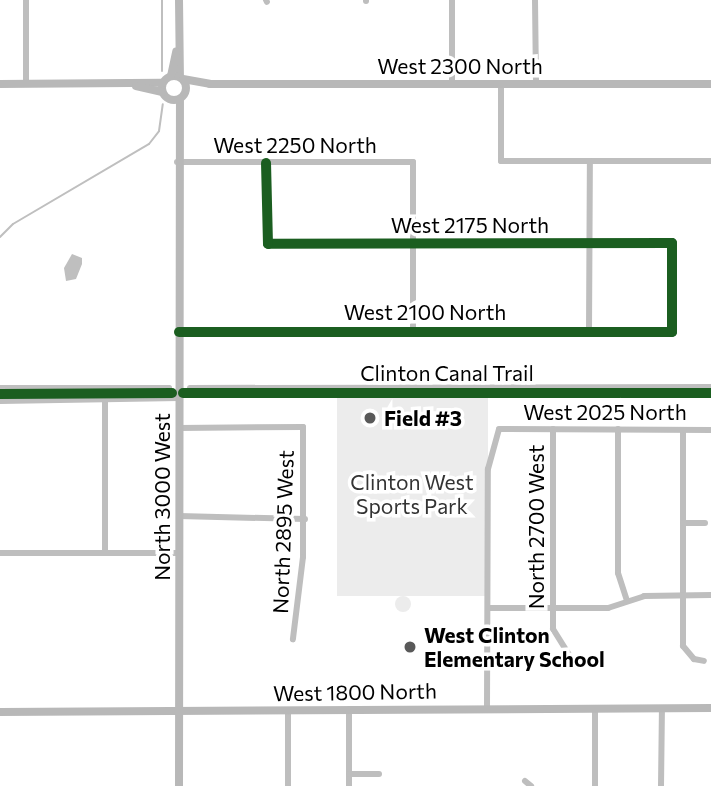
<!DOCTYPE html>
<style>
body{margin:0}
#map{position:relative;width:711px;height:786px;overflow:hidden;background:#fff;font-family:Commissioner,sans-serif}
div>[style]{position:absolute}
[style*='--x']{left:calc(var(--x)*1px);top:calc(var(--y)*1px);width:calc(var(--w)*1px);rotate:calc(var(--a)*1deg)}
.green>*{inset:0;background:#ececec;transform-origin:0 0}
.round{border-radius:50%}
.water>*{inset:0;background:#bfbfbf}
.stream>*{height:2px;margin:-1px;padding:0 1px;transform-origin:1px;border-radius:1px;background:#bfbfbf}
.canal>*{height:5px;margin:-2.5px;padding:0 2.5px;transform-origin:2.5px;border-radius:2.5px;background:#bfbfbf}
.street>*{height:6px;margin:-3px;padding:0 3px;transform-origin:3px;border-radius:3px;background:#bebebe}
.secondary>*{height:8px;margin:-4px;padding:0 4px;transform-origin:4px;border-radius:4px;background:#b8b8b8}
.secondary>.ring{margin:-4px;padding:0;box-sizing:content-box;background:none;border:8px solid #b8b8b8;border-radius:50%}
.cycleway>*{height:10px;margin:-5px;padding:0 5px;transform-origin:5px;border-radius:5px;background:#1b5e20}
.dots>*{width:19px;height:19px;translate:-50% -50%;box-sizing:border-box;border:4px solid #fff;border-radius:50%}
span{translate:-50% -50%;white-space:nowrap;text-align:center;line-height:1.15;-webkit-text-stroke:7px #fff;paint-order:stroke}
.street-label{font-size:21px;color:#000}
.poi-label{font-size:21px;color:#000;font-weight:700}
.left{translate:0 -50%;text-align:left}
.park-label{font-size:21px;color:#333}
</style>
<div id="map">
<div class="green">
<i style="left:337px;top:395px;width:151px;height:201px"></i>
<i class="round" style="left:395px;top:596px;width:16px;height:16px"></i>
</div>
<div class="water">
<i style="clip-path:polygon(72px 254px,82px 258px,82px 264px,76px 279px,66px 281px,64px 268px)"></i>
</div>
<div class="stream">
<i style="--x:162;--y:0;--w:71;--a:90"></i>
<i style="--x:0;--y:237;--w:18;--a:-45"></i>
<i style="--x:13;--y:224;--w:158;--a:-30.5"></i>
<i style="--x:149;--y:144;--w:16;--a:-52"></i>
<i style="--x:159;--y:131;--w:27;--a:-82"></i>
</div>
<div class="canal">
<i style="--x:0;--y:387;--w:169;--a:0"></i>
<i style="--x:189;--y:387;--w:522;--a:-0.11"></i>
</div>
<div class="street">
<i style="--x:266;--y:0;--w:2;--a:63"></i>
<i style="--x:452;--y:0;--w:84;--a:90"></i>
<i style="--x:535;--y:0;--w:84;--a:89.3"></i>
<i style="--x:366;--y:1;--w:1;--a:-90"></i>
<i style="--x:26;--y:84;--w:84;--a:-90"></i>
<i style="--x:501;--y:84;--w:77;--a:90"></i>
<i style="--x:501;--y:161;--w:210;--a:0"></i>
<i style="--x:177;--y:162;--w:236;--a:0"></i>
<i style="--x:413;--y:162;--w:169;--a:90"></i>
<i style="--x:589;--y:331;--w:170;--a:-89.7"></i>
<i style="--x:179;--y:332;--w:493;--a:0"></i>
<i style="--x:672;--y:332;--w:89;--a:-90"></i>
<i style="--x:672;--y:243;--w:404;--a:179.9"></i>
<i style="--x:268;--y:244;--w:81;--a:-91.4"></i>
<i style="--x:105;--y:398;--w:155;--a:90"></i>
<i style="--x:0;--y:401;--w:179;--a:-1"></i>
<i style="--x:179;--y:428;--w:124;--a:-0.5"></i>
<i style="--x:303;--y:427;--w:130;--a:90"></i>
<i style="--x:303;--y:557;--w:83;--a:97"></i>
<i style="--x:553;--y:429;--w:200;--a:90"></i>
<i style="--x:553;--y:629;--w:39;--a:58"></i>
<i style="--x:618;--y:429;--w:144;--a:90"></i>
<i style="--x:618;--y:573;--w:29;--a:72"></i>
<i style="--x:683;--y:430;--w:216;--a:90"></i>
<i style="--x:683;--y:646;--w:17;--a:50"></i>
<i style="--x:694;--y:659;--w:10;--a:11"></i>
<i style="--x:179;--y:516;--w:126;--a:1.4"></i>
<i style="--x:683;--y:523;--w:22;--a:0"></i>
<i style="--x:0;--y:553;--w:179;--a:0"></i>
<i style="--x:488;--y:608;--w:120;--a:0"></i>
<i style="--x:608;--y:608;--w:38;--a:-18"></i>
<i style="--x:644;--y:596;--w:67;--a:-0.9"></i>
<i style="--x:487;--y:708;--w:239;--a:-89.8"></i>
<i style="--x:488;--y:469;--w:41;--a:-74.6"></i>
<i style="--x:499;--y:429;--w:212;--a:0.3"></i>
<i style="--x:349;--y:709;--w:77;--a:90"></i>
<i style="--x:288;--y:710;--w:76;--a:90"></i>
<i style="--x:349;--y:774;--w:30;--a:0"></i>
<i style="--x:525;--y:781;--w:8;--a:40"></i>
<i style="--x:595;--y:786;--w:78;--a:-90"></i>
<i style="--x:661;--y:786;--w:78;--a:-89.3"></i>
</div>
<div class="secondary">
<i style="--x:179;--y:0;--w:77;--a:89.3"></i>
<i class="ring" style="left:162px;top:76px;width:16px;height:16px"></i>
<i style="--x:171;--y:76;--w:25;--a:-78"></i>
<i style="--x:183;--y:79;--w:27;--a:10"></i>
<i style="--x:210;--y:84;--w:501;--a:0"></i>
<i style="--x:0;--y:84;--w:162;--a:-0.4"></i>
<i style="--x:136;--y:86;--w:27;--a:13"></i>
<i style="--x:0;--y:712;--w:711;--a:-0.32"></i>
<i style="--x:179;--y:786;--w:687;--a:-89.92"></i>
</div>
<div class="cycleway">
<i style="--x:179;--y:332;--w:493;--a:0"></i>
<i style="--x:672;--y:332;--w:89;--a:-90"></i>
<i style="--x:672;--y:243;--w:404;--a:179.9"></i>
<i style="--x:268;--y:244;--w:81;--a:-91.4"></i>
<i style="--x:183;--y:393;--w:528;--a:0"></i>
<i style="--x:0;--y:394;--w:172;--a:-0.3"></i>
</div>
<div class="dots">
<i style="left:370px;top:418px;background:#595959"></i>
<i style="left:410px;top:647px;background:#595959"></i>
</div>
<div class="street-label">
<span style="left:460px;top:66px">West 2300 North</span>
<span style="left:295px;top:145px">West 2250 North</span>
<span style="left:470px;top:225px">West 2175 North</span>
<span style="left:425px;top:312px">West 2100 North</span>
<span style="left:447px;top:373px">Clinton Canal Trail</span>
<span style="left:605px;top:412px">West 2025 North</span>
<span style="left:162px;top:497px;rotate:-90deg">North 3000 West</span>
<span style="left:536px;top:527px;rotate:-90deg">North 2700 West</span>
<span style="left:283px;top:532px;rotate:-88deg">North 2895 West</span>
<span style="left:355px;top:692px;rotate:-1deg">West 1800 North</span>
</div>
<div class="poi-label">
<span class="left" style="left:384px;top:418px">Field #3</span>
<span class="left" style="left:424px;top:647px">West Clinton<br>Elementary School</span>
</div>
<div class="park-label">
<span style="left:412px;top:494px">Clinton West<br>Sports Park</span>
</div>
</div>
